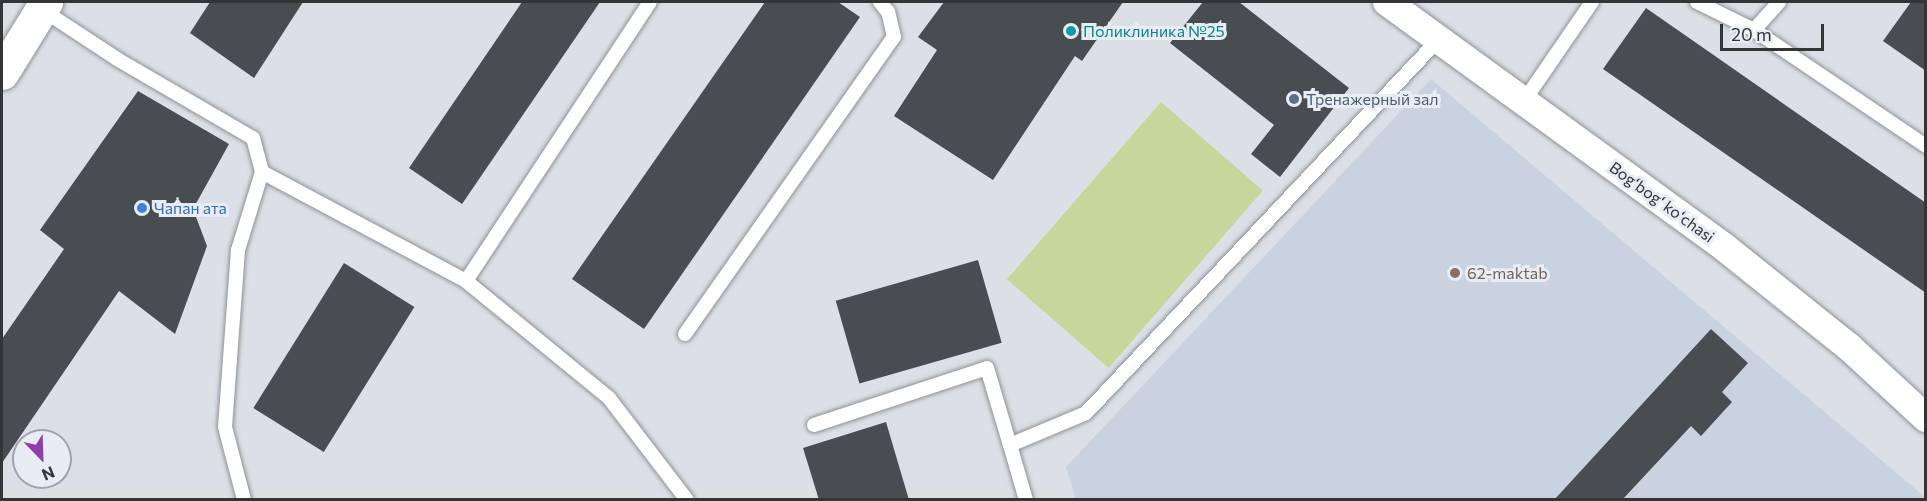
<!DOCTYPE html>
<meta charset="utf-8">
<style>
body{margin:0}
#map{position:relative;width:1927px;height:501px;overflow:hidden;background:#dbe0e7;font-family:Commissioner,sans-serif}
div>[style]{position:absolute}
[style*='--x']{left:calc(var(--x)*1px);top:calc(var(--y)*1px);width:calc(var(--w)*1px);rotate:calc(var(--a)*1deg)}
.built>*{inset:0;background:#c9d2df}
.green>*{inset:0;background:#c6d79b;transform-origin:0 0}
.building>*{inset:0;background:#484d52;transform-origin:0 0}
.roads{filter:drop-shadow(0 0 2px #8d9298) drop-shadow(0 0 2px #8d9298)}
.lane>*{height:14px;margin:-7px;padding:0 7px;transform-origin:7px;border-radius:7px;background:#fff}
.street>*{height:28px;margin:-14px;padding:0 14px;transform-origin:14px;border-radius:14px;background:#fff}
.primary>*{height:33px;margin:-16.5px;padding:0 16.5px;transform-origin:16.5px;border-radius:16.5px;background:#fff}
.dots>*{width:16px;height:16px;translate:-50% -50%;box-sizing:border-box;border:3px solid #e8edf5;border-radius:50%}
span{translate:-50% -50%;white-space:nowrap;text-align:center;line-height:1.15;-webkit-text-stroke:6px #e8edf5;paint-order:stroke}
.culture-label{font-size:16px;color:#0d838f}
.left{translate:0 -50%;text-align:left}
.service-label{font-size:16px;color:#4e5e75}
.street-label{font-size:16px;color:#333537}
.shop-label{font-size:16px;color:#366cbe}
.education-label{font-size:16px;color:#785e54}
.frame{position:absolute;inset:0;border:3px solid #333537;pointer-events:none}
.north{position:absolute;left:12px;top:429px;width:60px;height:60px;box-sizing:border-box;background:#e8edf5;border:2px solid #a0a3a9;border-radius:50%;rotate:157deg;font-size:16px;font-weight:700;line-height:24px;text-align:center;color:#333537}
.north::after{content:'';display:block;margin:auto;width:21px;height:27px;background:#8f3eae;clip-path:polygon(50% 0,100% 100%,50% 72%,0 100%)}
.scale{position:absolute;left:1720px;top:24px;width:104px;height:27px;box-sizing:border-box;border:3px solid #333537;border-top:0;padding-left:8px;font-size:18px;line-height:21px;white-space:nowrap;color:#333537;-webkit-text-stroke:4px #e8edf5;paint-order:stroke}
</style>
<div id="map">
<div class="built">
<i style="clip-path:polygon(1431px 79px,1925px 497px,1926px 499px,1076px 500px,1066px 467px)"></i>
</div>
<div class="green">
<i style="left:1161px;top:102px;width:135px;height:235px;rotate:41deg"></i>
</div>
<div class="building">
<i style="clip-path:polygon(210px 2px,303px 2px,254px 78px,190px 33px)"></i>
<i style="clip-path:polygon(522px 2px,600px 2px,462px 204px,409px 168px)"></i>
<i style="clip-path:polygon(765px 2px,838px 2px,860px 17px,644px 329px,572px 279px)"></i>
<i style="clip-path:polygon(944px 2px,1123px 2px,1082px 61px,1075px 56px,993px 180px,894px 116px,937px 50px,918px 37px)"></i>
<i style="clip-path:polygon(1203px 2px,1239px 2px,1349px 88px,1280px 177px,1251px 154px,1274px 125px,1170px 43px)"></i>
<i style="clip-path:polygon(1911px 2px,1926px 2px,1926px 71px,1883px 41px)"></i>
<i style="clip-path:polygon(1646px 8px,1926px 203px,1926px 293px,1603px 69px)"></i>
<i style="clip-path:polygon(138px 91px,229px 144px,193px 209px,207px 246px,175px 334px,119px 291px,2px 463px,2px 339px,64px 249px,40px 230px)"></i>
<i style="left:978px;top:260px;width:86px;height:148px;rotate:74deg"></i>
<i style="left:344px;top:263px;width:83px;height:171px;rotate:32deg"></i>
<i style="clip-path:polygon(1711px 329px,1748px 363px,1722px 392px,1732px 402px,1701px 436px,1691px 426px,1622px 500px,1554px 500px)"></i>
<i style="clip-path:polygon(886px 422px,909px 500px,819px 500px,803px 448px)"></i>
</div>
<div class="roads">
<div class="lane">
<i style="--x:1697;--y:2;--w:64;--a:26.2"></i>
<i style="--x:1754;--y:30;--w:38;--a:-48"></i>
<i style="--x:41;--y:9;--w:91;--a:33.3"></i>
<i style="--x:117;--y:59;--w:157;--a:30.2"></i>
<i style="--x:253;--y:138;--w:35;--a:75"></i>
<i style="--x:262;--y:172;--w:82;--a:107.1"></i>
<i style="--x:238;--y:250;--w:177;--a:94.2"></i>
<i style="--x:225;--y:427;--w:75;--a:75.4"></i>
<i style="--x:1754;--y:30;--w:207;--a:34"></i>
<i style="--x:1524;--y:101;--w:120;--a:-55.5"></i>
<i style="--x:262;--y:172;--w:231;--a:28.1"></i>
<i style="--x:466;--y:281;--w:185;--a:39.3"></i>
<i style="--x:609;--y:398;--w:128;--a:52.6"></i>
<i style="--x:466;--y:281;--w:334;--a:-56.6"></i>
<i style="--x:685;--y:334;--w:363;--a:-54.9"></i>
<i style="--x:894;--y:37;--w:26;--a:-103"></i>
<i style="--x:888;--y:12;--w:13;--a:-129"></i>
<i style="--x:814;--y:425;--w:182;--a:-18.2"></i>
<i style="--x:987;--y:368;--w:80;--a:73.4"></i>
<i style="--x:1010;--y:445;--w:82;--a:-22.8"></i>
<i style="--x:1086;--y:413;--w:514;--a:-46.65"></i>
<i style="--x:1010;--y:445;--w:57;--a:73.8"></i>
</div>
<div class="street">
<i style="--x:1387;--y:2;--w:417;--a:36"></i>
<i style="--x:1724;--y:247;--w:160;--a:38.7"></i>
<i style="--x:1849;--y:347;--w:105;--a:42.7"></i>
</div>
<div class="primary">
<i style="--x:2;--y:73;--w:84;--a:-58.2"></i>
</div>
</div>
<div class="dots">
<i style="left:1071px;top:31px;background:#0f9aa8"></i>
<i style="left:1294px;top:99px;background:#5c6f8a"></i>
<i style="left:142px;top:208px;background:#3f7fe0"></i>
<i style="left:1455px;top:273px;background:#8d6e63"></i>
</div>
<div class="culture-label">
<span class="left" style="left:1083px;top:31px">Поликлиника №25</span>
</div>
<div class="service-label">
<span class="left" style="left:1306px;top:99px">Тренажерный зал</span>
</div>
<div class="street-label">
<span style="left:1662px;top:202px;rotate:36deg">Bogʻbogʻ koʻchasi</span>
</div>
<div class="shop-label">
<span class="left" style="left:154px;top:208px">Чапан ата</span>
</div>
<div class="education-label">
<span class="left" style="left:1467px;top:273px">62-maktab</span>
</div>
<div class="frame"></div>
<div class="north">N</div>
<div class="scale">20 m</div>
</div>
